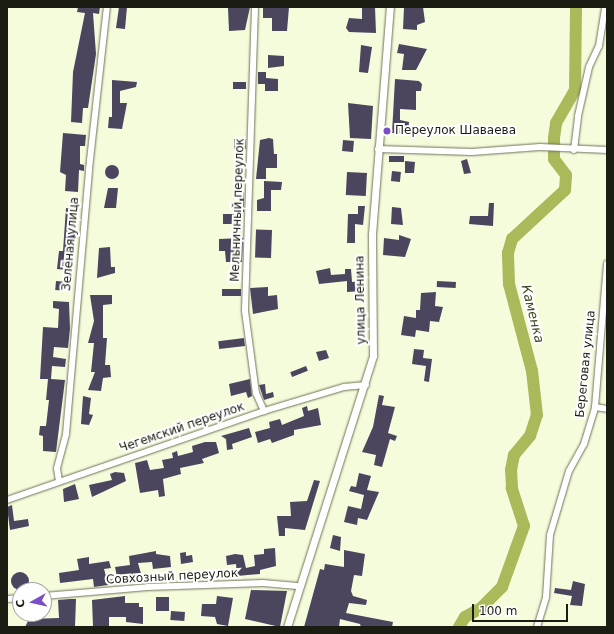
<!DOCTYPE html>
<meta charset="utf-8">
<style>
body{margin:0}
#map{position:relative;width:614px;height:634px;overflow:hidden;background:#f5fcdc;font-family:"DejaVu Sans",sans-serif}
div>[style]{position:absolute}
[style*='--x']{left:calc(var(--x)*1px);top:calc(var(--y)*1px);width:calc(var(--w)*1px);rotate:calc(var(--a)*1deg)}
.river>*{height:12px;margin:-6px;padding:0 6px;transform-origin:6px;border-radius:6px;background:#aab959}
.building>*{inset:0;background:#4b455e;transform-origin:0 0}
.round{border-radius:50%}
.roads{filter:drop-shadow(0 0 1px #6d7357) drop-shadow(0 0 1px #6d7357)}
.minor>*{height:6px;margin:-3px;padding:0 3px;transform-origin:3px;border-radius:3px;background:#fff}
.tertiary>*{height:7px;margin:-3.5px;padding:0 3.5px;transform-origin:3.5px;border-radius:3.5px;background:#fff}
.dots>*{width:11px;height:11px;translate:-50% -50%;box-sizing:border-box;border:2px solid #fff;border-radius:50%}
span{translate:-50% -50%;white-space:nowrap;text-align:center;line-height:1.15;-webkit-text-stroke:4px #fff;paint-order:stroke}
.poi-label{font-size:12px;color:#1b1d12}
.left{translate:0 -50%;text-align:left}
.street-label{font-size:12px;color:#1b1d12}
.water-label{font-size:13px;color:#41471f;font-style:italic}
.frame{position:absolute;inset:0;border:8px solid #1b1d12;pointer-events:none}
.north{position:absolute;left:12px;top:582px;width:40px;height:40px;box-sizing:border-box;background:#fff;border:1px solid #a4a5a0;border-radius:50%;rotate:262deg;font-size:11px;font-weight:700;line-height:16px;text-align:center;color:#1b1d12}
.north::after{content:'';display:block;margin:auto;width:14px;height:18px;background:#794ec6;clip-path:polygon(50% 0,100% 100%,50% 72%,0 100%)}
.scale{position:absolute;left:472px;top:604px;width:96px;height:18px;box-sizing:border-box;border:2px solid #1b1d12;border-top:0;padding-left:5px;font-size:12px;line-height:14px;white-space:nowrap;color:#1b1d12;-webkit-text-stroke:3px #fff;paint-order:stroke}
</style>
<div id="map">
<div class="river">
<i style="--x:459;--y:627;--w:12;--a:-59"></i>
<i style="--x:465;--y:617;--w:18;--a:-29"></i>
<i style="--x:481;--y:608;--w:30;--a:-45"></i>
<i style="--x:502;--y:587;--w:65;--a:-70.2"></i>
<i style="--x:524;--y:526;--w:40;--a:-108"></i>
<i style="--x:512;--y:488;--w:18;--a:-93"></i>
<i style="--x:511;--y:470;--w:15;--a:-79"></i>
<i style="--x:514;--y:455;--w:25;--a:-50"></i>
<i style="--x:530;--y:436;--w:22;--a:-72"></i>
<i style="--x:537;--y:415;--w:44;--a:-96.5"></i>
<i style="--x:532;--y:371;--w:90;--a:-104.8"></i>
<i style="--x:509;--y:284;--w:31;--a:-92"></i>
<i style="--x:508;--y:253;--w:15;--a:-74"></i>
<i style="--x:512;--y:239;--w:72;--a:-42.8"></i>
<i style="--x:565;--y:190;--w:15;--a:-86"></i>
<i style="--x:566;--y:175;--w:20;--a:-127"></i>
<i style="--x:554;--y:159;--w:21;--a:-90"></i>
<i style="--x:554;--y:138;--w:15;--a:-82"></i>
<i style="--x:556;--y:123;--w:38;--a:-60"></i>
<i style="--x:575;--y:90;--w:83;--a:-89.3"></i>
</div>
<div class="building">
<i style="clip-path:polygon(78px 7px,100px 7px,99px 14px,93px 13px,96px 54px,88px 108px,83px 108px,82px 123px,71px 122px,73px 72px,85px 13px,77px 12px)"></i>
<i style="clip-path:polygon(119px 7px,127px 7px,125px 29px,116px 28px)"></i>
<i style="clip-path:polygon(244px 7px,250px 7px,245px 30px,229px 31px,228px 8px)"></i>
<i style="clip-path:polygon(289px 7px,287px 31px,272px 31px,272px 18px,263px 18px,263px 8px)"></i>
<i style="clip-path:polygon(362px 7px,375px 7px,376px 33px,349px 32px,346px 28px,349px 18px,362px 19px)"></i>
<i style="clip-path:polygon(404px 7px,423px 7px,425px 22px,417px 25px,417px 30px,403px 29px)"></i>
<i style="clip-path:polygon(399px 44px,427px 49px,416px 70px,402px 70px,404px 54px,397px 53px)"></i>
<i style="clip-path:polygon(361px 45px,372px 47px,368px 73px,359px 72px)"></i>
<i style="clip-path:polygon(268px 55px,284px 56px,284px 66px,268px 68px)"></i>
<i style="clip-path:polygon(258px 72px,266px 72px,266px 78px,278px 79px,278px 91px,265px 91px,265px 84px,258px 84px)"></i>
<i style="clip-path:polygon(395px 79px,419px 81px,422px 84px,421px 91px,416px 91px,416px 110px,400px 109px,400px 120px,409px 122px,408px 134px,392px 133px)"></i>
<i style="clip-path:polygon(112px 80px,137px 82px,136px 87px,120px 91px,120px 103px,127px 103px,122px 129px,108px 128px,109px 117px,112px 117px)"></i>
<i style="left:233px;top:82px;width:13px;height:7px"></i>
<i style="clip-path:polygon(348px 103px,373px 106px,371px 139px,350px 138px)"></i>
<i style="clip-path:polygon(63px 133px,86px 135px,85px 146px,80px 146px,80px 164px,84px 165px,84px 171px,79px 170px,78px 192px,65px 191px,66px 175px,60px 172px)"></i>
<i style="clip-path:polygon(269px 138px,273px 139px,274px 154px,277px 154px,277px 168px,266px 168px,266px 179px,256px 179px,260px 140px)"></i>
<i style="left:234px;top:139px;width:12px;height:10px"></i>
<i style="left:343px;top:140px;width:11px;height:11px;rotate:5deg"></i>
<i style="left:389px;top:156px;width:15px;height:6px"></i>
<i style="clip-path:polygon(467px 159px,471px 173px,464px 174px,461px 161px)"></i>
<i style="clip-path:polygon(405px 161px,415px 162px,414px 173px,405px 173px)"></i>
<i class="round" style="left:105px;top:165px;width:14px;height:14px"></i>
<i style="left:392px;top:171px;width:9px;height:10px;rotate:6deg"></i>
<i style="left:347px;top:172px;width:20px;height:23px;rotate:3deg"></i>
<i style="clip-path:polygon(264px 181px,282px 182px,281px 190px,271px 190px,271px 211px,257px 211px,257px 200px,264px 198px)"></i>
<i style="clip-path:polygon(108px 188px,118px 188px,116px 208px,104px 208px)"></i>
<i style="clip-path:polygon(239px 192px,244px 192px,244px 212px,232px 212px,232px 203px,240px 203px)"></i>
<i style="clip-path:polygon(489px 203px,494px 203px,493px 226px,469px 224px,470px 216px,488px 216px)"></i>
<i style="clip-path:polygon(358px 206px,365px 206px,363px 225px,355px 224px,355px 243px,347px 243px,348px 214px,358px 214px)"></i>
<i style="clip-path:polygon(392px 207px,401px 208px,403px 225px,391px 224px)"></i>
<i style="clip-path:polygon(66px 208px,75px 209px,76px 232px,74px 258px,68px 257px,67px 270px,57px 269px,59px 251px,63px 251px)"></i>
<i style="left:223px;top:214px;width:11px;height:10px"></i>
<i style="left:272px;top:230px;width:28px;height:16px;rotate:92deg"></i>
<i style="clip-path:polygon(399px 235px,411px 239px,405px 257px,383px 255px,384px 238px,399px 240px)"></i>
<i style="clip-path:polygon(243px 238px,242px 262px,226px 262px,225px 251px,219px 251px,219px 239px)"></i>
<i style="clip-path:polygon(110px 247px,111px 267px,115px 267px,115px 273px,97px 278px,99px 248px)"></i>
<i style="clip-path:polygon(330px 268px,331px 275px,345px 274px,345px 269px,351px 269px,352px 282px,362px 281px,362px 291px,347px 292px,347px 281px,319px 284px,316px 271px)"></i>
<i style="left:56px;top:281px;width:12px;height:9px;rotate:5deg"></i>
<i style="left:437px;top:281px;width:19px;height:6px;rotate:3deg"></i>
<i style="clip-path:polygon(268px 287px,268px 296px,277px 295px,278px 309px,253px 314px,250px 288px)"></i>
<i style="left:222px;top:289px;width:19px;height:7px"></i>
<i style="clip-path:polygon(436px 292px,435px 306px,443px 307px,439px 322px,430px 321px,429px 332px,416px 330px,415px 337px,401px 335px,404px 316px,416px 318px,416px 310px,420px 310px,421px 293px)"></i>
<i style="clip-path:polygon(90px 295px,112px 295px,112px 304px,103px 305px,103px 338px,107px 338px,105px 365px,110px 365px,111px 377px,103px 378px,101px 391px,88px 390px,95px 372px,91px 372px,94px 343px,88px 343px,94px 321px)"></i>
<i style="clip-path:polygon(53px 301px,69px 302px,70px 329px,68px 348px,54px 347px,53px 357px,66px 359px,65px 367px,52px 366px,51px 379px,65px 380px,56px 452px,43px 451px,43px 436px,39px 435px,40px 426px,46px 426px,49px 400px,46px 400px,48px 379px,40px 379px,43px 327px,58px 328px,59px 309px,53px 308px)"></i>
<i style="left:360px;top:314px;width:6px;height:15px"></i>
<i style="left:244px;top:338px;width:8px;height:26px;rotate:83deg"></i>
<i style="clip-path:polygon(414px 349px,424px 350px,423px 358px,432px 359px,429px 382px,424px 381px,426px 366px,412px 364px)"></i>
<i style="clip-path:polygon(326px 350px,329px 358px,319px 361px,316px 352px)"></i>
<i style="left:306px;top:366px;width:5px;height:17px;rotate:68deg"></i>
<i style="clip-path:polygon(250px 379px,252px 396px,248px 398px,246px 392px,231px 396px,229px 384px)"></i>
<i style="clip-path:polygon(265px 384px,266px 394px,273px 392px,274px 397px,264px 400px,259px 385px)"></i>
<i style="clip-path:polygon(379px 395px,384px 396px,382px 405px,395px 407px,388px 433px,397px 436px,395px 441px,390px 439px,382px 467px,374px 465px,376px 455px,362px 452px,373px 427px)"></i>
<i style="clip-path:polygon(83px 396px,91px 398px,89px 414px,93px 415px,89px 425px,81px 424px)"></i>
<i style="clip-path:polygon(307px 406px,308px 411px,318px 408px,321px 425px,294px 430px,294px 435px,272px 443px,270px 439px,258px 443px,255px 432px,270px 428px,269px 422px,280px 419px,282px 425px,304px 416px,302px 408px)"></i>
<i style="clip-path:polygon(249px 428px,252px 437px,232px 444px,233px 449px,227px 450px,226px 439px,221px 436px)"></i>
<i style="clip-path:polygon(205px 442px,216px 442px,219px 453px,202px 459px,204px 463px,180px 468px,181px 474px,163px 479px,165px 496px,159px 497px,158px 490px,140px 493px,135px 463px,147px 460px,150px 470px,164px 468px,162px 460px,173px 458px,172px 453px,177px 451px,178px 456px,193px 452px,192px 446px)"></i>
<i style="clip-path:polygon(115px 472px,124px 473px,126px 481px,92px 497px,89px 485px,112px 480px,110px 474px)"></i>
<i style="clip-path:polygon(359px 473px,371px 476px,367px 490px,379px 492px,367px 520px,358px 518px,357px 525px,344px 522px,348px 506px,361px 509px,364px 495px,349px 491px,351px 486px,356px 487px)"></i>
<i style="clip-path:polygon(314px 480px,320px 481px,305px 530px,285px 528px,285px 536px,279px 536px,277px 516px,291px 516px,290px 502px,307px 501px)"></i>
<i style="clip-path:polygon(75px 484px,79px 499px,64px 502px,63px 489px)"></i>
<i style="clip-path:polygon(12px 505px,14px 521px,28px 519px,29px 526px,10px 530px,7px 507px)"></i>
<i style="clip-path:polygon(333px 535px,341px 537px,340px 551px,330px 548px)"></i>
<i style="clip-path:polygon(275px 548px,276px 566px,260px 570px,260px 574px,237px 576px,236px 564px,227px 565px,226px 556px,235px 554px,243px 555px,246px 568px,255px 566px,254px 555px,264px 554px,264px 549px)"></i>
<i style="clip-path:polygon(344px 550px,365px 554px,362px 576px,354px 575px,351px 591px,353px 596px,367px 600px,366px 605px,349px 603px,346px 613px,393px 622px,392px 627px,361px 627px,360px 624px,340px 619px,339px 627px,304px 627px,320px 569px,324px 570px,325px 564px,344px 567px)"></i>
<i style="clip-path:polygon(156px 551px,156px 554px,170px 556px,171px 567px,153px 569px,152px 562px,138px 563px,143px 581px,132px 582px,131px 575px,117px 577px,115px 567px,130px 565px,129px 556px)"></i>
<i style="clip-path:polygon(186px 552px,186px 556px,192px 555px,193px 562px,181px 564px,180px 553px)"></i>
<i style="clip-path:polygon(89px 557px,89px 564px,109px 561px,111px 568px,104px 569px,107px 580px,115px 579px,115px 584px,94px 587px,93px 579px,60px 583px,59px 573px,79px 570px,77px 559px)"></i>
<i class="round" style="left:11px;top:572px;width:18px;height:18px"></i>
<i style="clip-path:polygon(573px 581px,585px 584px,582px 606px,570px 605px,572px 596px,554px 593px,555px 588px,571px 590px)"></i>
<i style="clip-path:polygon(251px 590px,287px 591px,280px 627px,245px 619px)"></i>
<i style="clip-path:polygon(125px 596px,125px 603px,139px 603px,139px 607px,143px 607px,143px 624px,126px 622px,126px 617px,109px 617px,109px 627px,93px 627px,92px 600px)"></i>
<i style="clip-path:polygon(217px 596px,233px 598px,228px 626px,217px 624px,215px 617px,201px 616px,202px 604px,216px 604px)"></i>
<i style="left:156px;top:597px;width:13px;height:14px"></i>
<i style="clip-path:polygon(70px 599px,76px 599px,75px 627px,25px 627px,29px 619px,59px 618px,58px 600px)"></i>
<i style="left:171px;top:611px;width:14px;height:9px;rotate:4deg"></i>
</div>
<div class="roads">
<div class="minor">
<i style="--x:255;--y:7;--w:304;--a:91.9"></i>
<i style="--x:245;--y:311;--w:83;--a:82.4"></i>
<i style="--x:256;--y:393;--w:20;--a:66"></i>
<i style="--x:378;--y:149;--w:94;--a:1.8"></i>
<i style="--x:472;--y:152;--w:68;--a:-4.2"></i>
<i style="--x:540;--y:147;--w:67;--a:2.6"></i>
<i style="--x:574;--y:150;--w:34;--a:-83"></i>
<i style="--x:578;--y:116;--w:50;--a:-77.3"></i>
<i style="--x:589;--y:67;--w:23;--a:-65"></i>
<i style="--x:599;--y:46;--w:39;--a:-81"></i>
<i style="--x:595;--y:407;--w:12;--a:9"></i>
<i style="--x:59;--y:481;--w:13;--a:-99"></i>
<i style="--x:57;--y:468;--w:35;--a:-75"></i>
<i style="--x:66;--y:434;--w:266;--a:-85"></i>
<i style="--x:89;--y:169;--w:163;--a:-83.7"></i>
<i style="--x:7;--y:500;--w:272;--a:-19.1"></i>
<i style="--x:264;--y:411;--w:84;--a:-16.7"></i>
<i style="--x:344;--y:387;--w:22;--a:-5"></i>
<i style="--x:44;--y:596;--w:104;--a:-4.9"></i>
<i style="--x:148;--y:587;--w:115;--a:-2"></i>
<i style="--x:263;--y:583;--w:37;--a:5"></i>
<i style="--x:7;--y:599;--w:13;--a:-4"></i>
<i style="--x:537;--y:627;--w:31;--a:-73"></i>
<i style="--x:546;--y:597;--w:62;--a:-86.3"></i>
<i style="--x:550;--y:535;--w:67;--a:-73.5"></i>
<i style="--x:569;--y:471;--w:31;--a:-61"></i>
<i style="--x:584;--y:444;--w:39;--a:-73"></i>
<i style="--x:595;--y:407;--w:144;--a:-85.2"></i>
</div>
<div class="tertiary">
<i style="--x:287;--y:627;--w:284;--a:-72.4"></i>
<i style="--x:373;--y:356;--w:122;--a:-90.5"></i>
<i style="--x:372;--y:234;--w:228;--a:-85.5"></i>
</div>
</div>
<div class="dots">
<i style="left:387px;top:131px;background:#794ec6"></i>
</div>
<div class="poi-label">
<span class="left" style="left:395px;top:131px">Переулок Шаваева</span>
</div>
<div class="street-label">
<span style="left:238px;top:210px;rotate:-88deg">Мельничный переулок</span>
<span style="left:71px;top:244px;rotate:-85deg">Зелёная улица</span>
<span style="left:361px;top:300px;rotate:-91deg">улица Ленина</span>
<span style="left:586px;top:364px;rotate:-84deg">Береговая улица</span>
<span style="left:182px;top:428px;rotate:-19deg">Чегемский переулок</span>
<span style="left:172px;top:577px;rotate:-3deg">Совхозный переулок</span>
</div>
<div class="water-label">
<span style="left:532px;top:314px;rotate:76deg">Каменка</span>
</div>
<div class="frame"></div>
<div class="north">С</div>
<div class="scale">100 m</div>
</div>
